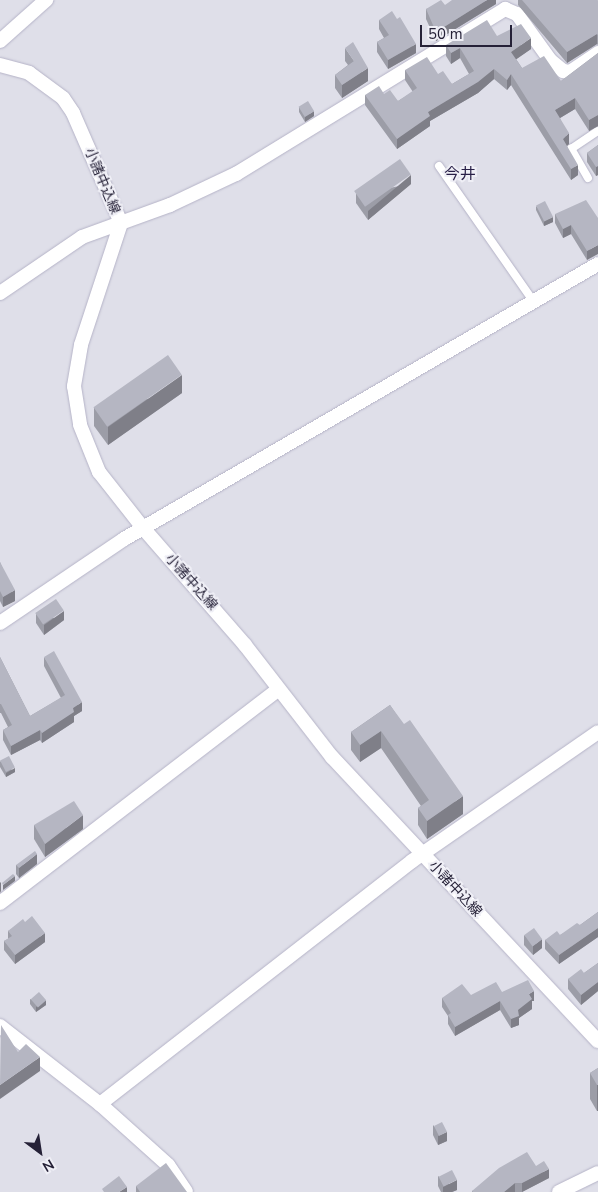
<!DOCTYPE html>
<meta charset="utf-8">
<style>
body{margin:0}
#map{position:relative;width:598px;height:1192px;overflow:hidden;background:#dfdfe9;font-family:"Nunito Sans","Noto Sans JP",sans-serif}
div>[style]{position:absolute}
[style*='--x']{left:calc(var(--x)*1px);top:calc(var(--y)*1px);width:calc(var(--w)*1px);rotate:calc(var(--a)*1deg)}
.roads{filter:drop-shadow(0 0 1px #b5b3c7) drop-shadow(0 0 1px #b5b3c7)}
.service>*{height:8px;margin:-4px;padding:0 4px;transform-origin:4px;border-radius:4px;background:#fff}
.minor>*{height:14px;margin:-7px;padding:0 7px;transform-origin:7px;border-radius:7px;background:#fff}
.secondary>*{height:14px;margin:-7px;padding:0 7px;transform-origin:7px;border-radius:7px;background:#fff}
.wall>*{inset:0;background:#9c9da7}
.shaded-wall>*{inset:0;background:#7f7f88;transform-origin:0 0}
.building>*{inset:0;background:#b5b6c2;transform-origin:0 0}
span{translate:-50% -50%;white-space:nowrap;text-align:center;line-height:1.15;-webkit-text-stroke:4px #efeff6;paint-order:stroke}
.street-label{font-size:14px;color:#252137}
.quarter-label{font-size:16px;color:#281f47}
.north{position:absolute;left:15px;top:1127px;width:50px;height:50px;-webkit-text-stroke:4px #efeff6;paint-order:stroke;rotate:149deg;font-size:14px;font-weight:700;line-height:20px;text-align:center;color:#252137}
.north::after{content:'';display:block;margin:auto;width:18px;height:22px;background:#252137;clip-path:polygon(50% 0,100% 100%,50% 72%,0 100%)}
.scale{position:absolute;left:420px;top:25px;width:92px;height:22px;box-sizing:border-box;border:2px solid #252137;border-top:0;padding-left:6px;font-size:15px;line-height:18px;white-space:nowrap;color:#252137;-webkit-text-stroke:4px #efeff6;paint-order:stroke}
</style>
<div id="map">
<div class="roads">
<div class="service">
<i style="--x:439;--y:166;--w:166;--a:55.1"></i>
<i style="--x:588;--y:178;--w:34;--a:-120"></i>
<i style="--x:571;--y:149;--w:32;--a:-34"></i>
</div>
<div class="minor">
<i style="--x:0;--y:41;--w:62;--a:-41.7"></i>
<i style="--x:0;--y:293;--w:99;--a:-34.3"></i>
<i style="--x:82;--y:237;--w:94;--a:-20"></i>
<i style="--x:170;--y:205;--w:73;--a:-25.2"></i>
<i style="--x:236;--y:174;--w:316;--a:-31.5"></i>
<i style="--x:505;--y:9;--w:13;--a:23"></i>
<i style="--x:517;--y:14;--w:57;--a:54.3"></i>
<i style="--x:550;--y:60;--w:17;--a:40"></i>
<i style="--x:563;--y:71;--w:7;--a:8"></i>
<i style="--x:570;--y:72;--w:34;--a:-34"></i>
<i style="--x:0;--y:623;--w:150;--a:-34.1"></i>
<i style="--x:124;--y:539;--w:548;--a:-30.12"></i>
<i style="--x:0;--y:903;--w:350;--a:-37.5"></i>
<i style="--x:0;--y:1026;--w:127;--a:38"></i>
<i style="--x:100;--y:1104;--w:91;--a:41.9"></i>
<i style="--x:168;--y:1165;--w:32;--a:56"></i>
<i style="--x:100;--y:1104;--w:395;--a:-37.9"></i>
<i style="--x:412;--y:861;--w:226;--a:-34.7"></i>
<i style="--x:559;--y:1192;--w:43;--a:-26"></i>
</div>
<div class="secondary">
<i style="--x:0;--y:65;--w:30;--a:15"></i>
<i style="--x:29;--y:73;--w:42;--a:36.3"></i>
<i style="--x:63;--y:98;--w:18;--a:56"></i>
<i style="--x:73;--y:113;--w:120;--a:66.4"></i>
<i style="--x:121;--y:223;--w:128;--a:108.2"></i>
<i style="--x:81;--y:345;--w:42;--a:99.7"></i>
<i style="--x:74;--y:386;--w:39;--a:81"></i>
<i style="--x:80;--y:425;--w:51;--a:68"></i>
<i style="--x:99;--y:472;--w:71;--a:51.8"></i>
<i style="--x:143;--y:528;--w:155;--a:48.9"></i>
<i style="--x:245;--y:645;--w:142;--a:52.2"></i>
<i style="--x:332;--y:757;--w:389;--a:46.9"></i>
</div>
</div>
<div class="wall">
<i style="clip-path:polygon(496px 0,496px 4px,436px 41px,426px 19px,426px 9px,445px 5px)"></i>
<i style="clip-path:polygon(518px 0,597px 0,598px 1px,598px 45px,597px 44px,567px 63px,518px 5px)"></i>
<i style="clip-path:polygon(397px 19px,416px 53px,388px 69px,377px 52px,377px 42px,384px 38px,379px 29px,379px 20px)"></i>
<i style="clip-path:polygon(497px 36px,531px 49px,516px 59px,522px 68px,561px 81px,598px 53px,598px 126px,589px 131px,575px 109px,560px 118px,569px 144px,567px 146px,578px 175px,571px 180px,511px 85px,507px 90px,494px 79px,478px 93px,430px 121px,430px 126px,397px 149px,365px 105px,365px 95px,384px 94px,398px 101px,413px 92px,405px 80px,405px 70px,438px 74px,452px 84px,469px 74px,460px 58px,451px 64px,446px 56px,446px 45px)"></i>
<i style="clip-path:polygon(345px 48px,368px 81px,342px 98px,335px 88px,335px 75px,348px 65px,345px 61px)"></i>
<i style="clip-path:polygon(299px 107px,314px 116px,305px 122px,299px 112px)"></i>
<i style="clip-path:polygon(598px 145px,598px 175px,596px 176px,587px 162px,587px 153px)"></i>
<i style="clip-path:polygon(411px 184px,368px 220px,356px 203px,356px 194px)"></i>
<i style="clip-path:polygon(536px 206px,553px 222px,544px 226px,536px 210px)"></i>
<i style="clip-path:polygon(555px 214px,598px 218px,587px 260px,571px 234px,563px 238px,555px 223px)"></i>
<i style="clip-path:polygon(182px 393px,108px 445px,94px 426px,94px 408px)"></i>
<i style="clip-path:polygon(0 562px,15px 601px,3px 607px,0 601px)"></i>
<i style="clip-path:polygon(36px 614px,64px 620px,44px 635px,36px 623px)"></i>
<i style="clip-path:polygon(0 657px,30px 716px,61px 698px,44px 666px,44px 657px,82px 711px,74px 716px,74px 722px,42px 743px,40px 740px,11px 755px,3px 740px,3px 730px,8px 727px,1px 713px,0 713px)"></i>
<i style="clip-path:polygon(390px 705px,463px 814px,427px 839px,418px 825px,418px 808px,421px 806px,381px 748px,360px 762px,351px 750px,351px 732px)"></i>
<i style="clip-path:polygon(0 761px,15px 772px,6px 777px,0 767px)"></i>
<i style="clip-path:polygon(34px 825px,83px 829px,45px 857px,34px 839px)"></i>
<i style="clip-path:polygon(37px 864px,19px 878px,16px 874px,16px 865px)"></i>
<i style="clip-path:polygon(598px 912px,598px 937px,559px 964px,545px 949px,545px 940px,560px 935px,580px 925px)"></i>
<i style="clip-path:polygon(25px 922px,45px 942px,15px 964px,4px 950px,4px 941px,8px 939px,8px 931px)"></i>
<i style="clip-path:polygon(524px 935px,542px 948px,533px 955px,524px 945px)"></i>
<i style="clip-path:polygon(598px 963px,598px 991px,581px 1005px,568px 989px,568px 979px,584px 973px)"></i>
<i style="clip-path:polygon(502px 992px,534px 1001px,532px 1001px,532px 1009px,519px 1018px,519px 1025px,511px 1028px,500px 1010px,455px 1036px,448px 1024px,448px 1016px,442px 1007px,442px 998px)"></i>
<i style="clip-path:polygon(30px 999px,46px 1005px,36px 1012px,30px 1004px)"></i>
<i style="clip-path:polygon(598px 1068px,598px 1110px,597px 1111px,590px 1099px,590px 1073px)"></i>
<i style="clip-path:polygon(433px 1125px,447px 1141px,438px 1145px,433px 1135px)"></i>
<i style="clip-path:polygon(536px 1166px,549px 1178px,522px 1192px,472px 1192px,472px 1191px)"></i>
<i style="clip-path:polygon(438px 1176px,457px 1190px,452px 1192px,441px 1192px,438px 1186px)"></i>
<i style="clip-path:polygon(136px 1186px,187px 1192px,136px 1192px)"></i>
</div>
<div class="shaded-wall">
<i style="clip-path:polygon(487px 0,496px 0,496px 4px,436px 41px,436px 32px)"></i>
<i style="clip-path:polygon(597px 34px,597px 44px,567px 63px,567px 52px)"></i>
<i style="clip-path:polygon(531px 38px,531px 49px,511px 63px,511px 52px)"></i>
<i style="clip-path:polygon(416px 44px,416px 53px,388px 69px,388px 60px)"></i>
<i style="clip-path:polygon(460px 48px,460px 58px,451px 64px,451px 53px)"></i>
<i style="clip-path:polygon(368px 68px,368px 81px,342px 98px,342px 85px)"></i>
<i style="clip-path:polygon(494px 69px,494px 79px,478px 93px,430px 121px,430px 126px,397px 149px,397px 139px,428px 112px)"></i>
<i style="clip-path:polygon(511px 74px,511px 85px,507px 90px,507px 80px)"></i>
<i style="clip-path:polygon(575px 98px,575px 109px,555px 121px,555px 110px)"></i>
<i style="clip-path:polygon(314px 111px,314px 116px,305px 122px,305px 117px)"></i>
<i style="clip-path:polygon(598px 115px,598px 126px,589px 131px,589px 120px)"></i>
<i style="clip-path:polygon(569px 133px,569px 144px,563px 149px,563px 139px)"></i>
<i style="clip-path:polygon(578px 165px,578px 175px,571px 180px,571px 169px)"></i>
<i style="clip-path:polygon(598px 166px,598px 175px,596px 176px,596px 167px)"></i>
<i style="clip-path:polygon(411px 175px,411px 184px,368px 220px,368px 211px)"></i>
<i style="clip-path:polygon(553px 217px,553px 222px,544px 226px,544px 221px)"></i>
<i style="clip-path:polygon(571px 225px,571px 234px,563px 238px,563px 229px)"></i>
<i style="clip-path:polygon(598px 245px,598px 254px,587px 260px,587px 251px)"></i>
<i style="clip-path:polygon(182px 375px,182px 393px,108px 445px,108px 427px)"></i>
<i style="clip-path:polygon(15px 590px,15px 601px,3px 607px,3px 597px)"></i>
<i style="clip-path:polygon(64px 611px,64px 620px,44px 635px,44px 625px)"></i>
<i style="clip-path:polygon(82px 702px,82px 711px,74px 716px,74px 722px,42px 743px,42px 733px,73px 708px)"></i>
<i style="clip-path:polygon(40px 730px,40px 740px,11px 755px,11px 746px)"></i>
<i style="clip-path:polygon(381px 731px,381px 748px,360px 762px,360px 745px)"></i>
<i style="clip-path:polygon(15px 768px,15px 772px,6px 777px,6px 773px)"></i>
<i style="clip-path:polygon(463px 796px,463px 814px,427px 839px,427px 821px)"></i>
<i style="clip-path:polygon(83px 815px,83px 829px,45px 857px,45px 844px)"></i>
<i style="clip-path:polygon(37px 854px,37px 864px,19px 878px,19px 868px)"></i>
<i style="clip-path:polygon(15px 876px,15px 881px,3px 890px,3px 885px)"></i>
<i style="clip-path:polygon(1px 882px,1px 891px,0 893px,0 883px)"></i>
<i style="clip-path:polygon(598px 928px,598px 937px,559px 964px,559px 955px)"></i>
<i style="clip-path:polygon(45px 933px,45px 942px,15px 964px,15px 955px)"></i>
<i style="clip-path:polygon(542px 939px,542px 948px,533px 955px,533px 946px)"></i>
<i style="clip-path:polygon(598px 982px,598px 991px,581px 1005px,581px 995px)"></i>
<i style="clip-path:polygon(534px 991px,534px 1001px,532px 1001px,532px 1009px,519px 1018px,519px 1025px,511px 1028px,511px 1019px,529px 994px)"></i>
<i style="clip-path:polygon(46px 1000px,46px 1005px,36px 1012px,36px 1007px)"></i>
<i style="clip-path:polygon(500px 1001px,500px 1010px,455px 1036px,455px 1027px)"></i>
<i style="clip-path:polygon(40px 1057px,40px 1071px,0 1099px,0 1085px)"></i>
<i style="left:597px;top:1085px;width:1px;height:26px"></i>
<i style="clip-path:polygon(447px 1132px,447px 1141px,438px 1145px,438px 1136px)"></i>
<i style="clip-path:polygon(549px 1169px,549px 1178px,522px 1192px,522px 1183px)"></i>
<i style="clip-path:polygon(457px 1180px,457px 1190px,452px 1192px,443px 1192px,443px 1187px)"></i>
<i style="clip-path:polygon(515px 1183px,515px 1192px,504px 1192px)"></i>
<i style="clip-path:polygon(127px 1187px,127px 1192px,119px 1192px)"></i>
</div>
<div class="building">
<i style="clip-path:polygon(441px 0,445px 5px,452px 0,487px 0,436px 32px,426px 9px)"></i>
<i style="clip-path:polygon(522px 0,597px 0,598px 1px,598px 35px,597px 34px,567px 52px)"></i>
<i style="clip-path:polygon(392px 11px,397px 19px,400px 17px,416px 44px,388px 60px,377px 42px,389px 35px,379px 20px)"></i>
<i style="clip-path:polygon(487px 20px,497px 36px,521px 24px,531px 38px,511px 52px,522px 68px,544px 56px,561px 81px,598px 53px,598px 115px,589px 120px,575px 98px,555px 110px,569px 133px,563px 139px,578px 165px,571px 169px,511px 74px,507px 80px,494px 69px,478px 82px,428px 112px,430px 116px,397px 139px,365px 95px,379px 86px,384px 94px,390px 90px,398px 101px,417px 88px,405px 70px,427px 57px,438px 74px,443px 71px,452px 84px,474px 71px,460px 48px,451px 53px,446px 45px)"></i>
<i style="clip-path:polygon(353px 42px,368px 68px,342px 85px,335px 75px,354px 61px,345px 48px)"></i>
<i style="left:308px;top:101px;width:12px;height:11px;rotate:59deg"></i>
<i style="clip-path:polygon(598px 145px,598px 166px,596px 167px,587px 153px)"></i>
<i style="left:400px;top:159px;width:19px;height:56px;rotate:55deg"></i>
<i style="clip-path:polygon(586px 200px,598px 218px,598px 245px,587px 251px,571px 225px,563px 229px,555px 214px)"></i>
<i style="left:545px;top:201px;width:18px;height:10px;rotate:63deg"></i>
<i style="left:168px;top:355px;width:24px;height:91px;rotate:55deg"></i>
<i style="clip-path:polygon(0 562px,15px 590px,3px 597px,0 591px)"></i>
<i style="left:56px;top:599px;width:14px;height:25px;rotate:56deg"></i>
<i style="clip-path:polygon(54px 651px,82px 702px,73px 708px,74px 712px,42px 733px,40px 730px,11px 746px,3px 730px,12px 725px,1px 704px,0 704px,0 657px,30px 716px,65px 695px,44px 657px)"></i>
<i style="clip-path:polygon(390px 705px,404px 724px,410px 720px,463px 796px,427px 821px,418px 808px,429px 800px,381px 731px,360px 745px,351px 732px)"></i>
<i style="left:9px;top:756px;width:13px;height:10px;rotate:63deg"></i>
<i style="clip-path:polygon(74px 801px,83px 815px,45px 844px,34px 825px)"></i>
<i style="clip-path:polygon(35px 851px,37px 854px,19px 868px,16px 865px)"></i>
<i style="clip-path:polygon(13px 874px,15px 876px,3px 885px,2px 883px)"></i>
<i style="clip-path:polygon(598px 912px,598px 928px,559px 955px,545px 940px,557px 931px,560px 935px,577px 923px,580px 925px)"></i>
<i style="clip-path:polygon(32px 916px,45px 933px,15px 955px,4px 941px,12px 936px,8px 931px,23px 919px,25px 922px)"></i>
<i style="left:534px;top:928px;width:14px;height:12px;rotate:54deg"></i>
<i style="clip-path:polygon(598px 963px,598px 982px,581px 995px,568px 979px,581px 969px,584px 973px)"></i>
<i style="clip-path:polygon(528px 980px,534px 991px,529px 994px,532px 999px,518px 1010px,519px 1016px,511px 1019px,500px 1001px,455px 1027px,448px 1015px,451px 1013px,442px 998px,462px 984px,471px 995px,496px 982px,502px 992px)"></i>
<i style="left:39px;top:992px;width:11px;height:11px;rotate:49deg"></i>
<i style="clip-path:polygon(1px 1025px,18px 1052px,26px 1044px,40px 1057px,0 1085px)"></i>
<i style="clip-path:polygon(598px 1068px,598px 1085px,597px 1085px,590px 1073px)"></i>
<i style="left:442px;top:1122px;width:11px;height:9px;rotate:63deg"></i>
<i style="clip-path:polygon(527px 1152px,536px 1166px,544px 1161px,549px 1169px,522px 1183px,515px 1183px,504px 1192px,473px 1192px,472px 1191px,499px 1168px)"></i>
<i style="clip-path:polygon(166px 1163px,187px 1192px,140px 1192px,136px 1186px)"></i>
<i style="left:452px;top:1170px;width:11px;height:15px;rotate:63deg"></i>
<i style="clip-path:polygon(119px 1176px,127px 1187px,119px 1192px,104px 1192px,102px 1189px)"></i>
</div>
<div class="street-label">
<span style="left:102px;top:181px;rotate:67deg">小諸中込線</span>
<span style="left:191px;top:582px;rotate:48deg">小諸中込線</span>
<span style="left:455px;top:889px;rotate:47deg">小諸中込線</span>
</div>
<div class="quarter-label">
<span style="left:460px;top:174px">今井</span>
</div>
<div class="north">N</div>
<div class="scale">50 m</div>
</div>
